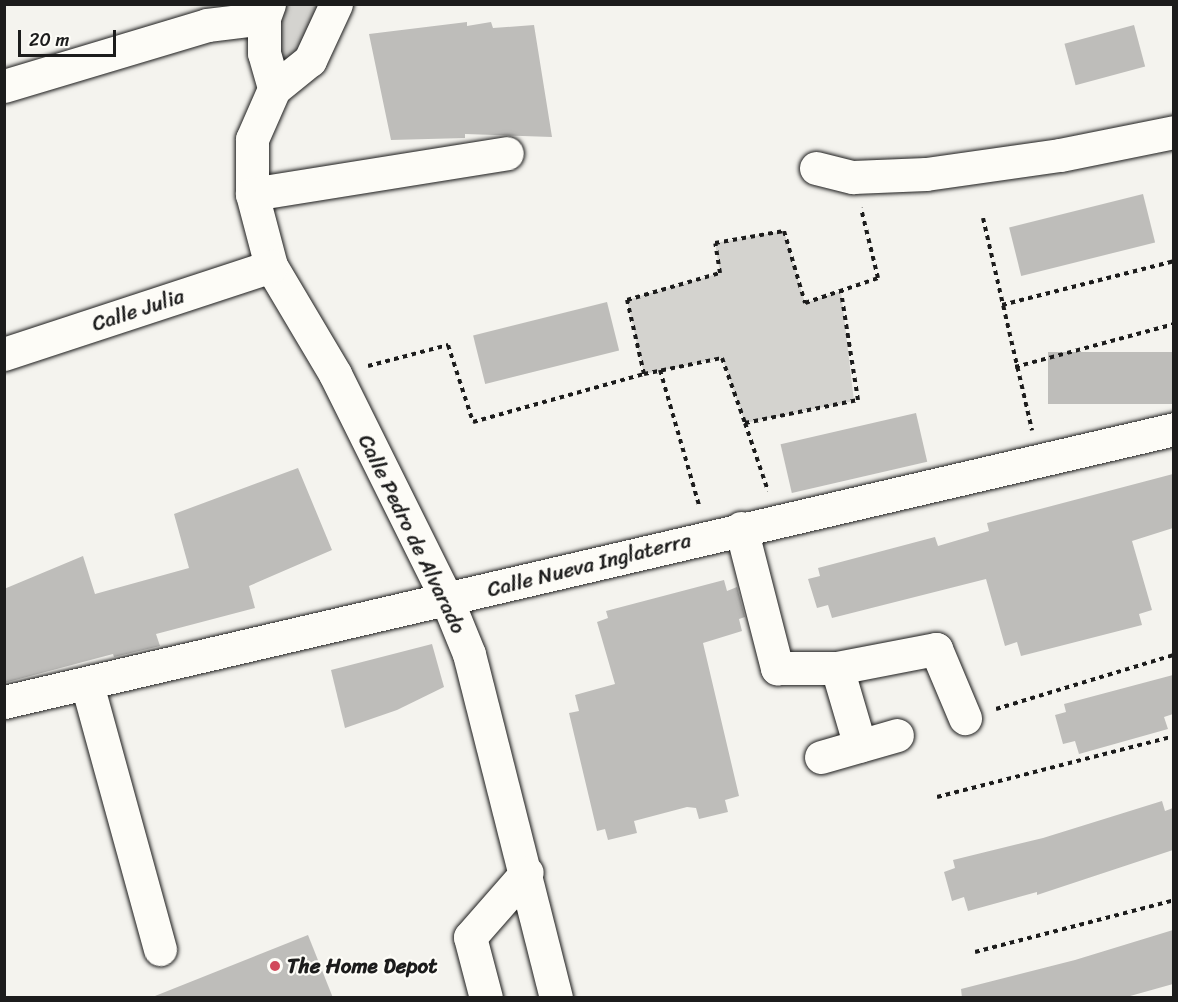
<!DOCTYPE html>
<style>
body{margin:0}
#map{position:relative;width:1178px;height:1002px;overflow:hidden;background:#f4f3ee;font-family:Sriracha,sans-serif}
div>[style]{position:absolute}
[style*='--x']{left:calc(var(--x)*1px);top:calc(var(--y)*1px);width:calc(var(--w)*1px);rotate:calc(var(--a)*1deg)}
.green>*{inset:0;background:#d4d3cf}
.building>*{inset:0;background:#bebdba;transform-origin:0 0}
.path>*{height:4px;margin-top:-2px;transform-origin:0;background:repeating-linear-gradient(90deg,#1c1c1c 0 4.5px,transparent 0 9px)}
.roads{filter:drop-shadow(0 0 2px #1c1c1c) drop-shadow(0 0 2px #1c1c1c)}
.minor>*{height:33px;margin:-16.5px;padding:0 16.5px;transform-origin:16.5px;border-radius:16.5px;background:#fdfcf7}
.major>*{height:33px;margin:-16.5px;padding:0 16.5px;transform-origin:16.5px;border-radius:16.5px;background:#fdfcf7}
.dots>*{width:16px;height:16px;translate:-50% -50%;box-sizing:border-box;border:3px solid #fdfcf7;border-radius:50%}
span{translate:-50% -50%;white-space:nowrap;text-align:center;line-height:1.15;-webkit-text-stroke:4.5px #fdfcf7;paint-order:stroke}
.street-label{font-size:21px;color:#1c1c1c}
.poi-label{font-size:21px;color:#1c1c1c;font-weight:700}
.left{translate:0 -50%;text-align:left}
.frame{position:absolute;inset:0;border:6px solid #1c1c1c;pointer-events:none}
.scale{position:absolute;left:18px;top:30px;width:98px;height:27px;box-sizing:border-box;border:3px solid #1c1c1c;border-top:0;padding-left:8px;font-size:18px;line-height:21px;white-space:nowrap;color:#1c1c1c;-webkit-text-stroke:4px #fdfcf7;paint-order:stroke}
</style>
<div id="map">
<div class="green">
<i style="clip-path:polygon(274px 5px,323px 5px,304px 52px,276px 77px)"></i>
<i style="clip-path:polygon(784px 231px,805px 303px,841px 291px,854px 401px,745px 423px,722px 358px,644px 374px,627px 300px,720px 273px,715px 243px)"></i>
</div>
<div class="building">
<i style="clip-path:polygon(467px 22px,467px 26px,491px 22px,493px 28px,534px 25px,552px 137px,465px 134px,465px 138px,391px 140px,369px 34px)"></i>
<i style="left:1134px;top:25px;width:43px;height:72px;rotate:75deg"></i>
<i style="left:1143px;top:194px;width:50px;height:138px;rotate:76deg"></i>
<i style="left:607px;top:302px;width:50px;height:138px;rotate:76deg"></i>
<i style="left:1173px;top:352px;width:52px;height:125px;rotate:90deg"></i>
<i style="left:916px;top:413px;width:50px;height:139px;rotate:77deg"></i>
<i style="clip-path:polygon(298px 468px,332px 550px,249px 586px,255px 608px,156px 634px,160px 646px,114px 657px,113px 654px,4px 683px,4px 589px,83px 556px,95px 594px,189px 568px,174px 514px)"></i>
<i style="clip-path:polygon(1173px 474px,1173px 528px,1132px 541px,1152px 610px,1139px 614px,1142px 625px,1021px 656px,1017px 642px,1005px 646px,986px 579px,832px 618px,828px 605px,817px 608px,808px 579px,820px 576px,818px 568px,935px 537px,938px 546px,989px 531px,987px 523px)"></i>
<i style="clip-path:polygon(724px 580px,727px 591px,737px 587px,745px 617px,739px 619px,742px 631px,703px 643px,739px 796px,725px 800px,728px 812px,699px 819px,696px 808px,687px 807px,634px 821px,637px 833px,608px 840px,605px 829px,597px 831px,569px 713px,579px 711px,575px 695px,615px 684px,597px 622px,608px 618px,606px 611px)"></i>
<i style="clip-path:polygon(432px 644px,444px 687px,397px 710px,345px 728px,331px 670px)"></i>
<i style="clip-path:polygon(1173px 675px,1173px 714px,1164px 717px,1168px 729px,1079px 754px,1075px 741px,1063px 744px,1055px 715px,1066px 712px,1064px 704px)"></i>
<i style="clip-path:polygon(1162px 801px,1165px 811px,1173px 808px,1173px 850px,1037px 895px,1037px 892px,968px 911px,964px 897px,952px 901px,944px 872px,955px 868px,953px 860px,1043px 838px)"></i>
<i style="clip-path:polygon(1173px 930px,1173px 984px,1123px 998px,962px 998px,961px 989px,1075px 960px)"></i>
<i style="clip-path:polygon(308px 935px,333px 998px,155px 998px,155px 996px)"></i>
</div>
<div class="path">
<i style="--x:983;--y:218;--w:218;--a:77"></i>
<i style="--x:1002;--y:305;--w:178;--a:-14.3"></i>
<i style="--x:368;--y:366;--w:83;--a:-14.7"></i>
<i style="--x:448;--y:345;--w:81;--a:72"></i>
<i style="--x:473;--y:422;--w:178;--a:-15.7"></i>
<i style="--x:644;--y:374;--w:76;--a:-102.9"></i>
<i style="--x:627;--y:300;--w:97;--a:-16.2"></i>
<i style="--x:720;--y:273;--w:30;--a:-99"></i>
<i style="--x:715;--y:243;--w:70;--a:-9.9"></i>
<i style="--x:784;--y:231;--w:75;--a:73.7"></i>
<i style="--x:805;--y:303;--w:77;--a:-18.9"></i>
<i style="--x:878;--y:278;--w:72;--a:-103.7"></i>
<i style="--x:1015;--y:367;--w:165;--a:-15.1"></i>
<i style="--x:660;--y:370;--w:141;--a:73.9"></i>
<i style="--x:644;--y:374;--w:80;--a:-11.6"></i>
<i style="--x:722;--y:358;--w:69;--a:70.5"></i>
<i style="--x:745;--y:423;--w:115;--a:-11.5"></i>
<i style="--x:858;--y:400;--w:110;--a:-98.9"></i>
<i style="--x:745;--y:423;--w:72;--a:71.3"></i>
<i style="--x:996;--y:709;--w:186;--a:-16.9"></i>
<i style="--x:937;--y:797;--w:245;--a:-14.4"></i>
<i style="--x:975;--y:952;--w:206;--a:-14.6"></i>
</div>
<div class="roads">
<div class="minor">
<i style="--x:269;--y:4;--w:15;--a:110"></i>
<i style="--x:264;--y:18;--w:35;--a:90"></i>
<i style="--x:264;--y:53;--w:37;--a:74"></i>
<i style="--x:336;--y:4;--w:62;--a:114.9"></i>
<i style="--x:310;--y:60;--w:46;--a:141.1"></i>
<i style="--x:274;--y:89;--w:55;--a:113.7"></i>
<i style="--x:252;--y:139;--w:55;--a:90"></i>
<i style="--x:252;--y:194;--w:74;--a:75.2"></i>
<i style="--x:271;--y:266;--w:126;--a:59.3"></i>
<i style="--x:335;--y:374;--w:252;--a:63.6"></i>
<i style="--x:447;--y:600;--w:58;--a:67.8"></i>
<i style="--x:469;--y:654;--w:355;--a:75.8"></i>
<i style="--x:4;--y:86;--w:212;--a:-16.7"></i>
<i style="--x:207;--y:25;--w:57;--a:-7"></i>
<i style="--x:816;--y:168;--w:38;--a:14"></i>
<i style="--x:853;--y:177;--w:73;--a:-2.4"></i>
<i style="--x:926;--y:174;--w:135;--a:-8.1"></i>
<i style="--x:1060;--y:155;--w:116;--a:-11.4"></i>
<i style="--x:252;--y:194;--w:258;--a:-9.1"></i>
<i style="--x:4;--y:354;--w:281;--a:-18.2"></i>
<i style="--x:741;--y:528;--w:145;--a:75.6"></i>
<i style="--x:777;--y:668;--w:60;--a:0"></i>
<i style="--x:837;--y:668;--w:101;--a:-10.9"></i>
<i style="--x:936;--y:649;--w:75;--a:67.2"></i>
<i style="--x:837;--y:668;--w:81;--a:73.6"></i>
<i style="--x:87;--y:684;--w:275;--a:74.6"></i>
<i style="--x:821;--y:757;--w:79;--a:-16.1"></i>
<i style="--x:486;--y:998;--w:63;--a:-104.7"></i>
<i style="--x:470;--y:937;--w:86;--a:-48.8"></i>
</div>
<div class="major">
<i style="--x:4;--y:702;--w:1201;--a:-13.13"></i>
</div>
</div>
<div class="dots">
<i style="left:275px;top:966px;background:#d1495b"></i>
</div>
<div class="street-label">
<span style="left:138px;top:310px;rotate:-18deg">Calle Julia</span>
<span style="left:412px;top:534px;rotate:64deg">Calle Pedro de Alvarado</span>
<span style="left:589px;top:565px;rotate:-14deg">Calle Nueva Inglaterra</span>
</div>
<div class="poi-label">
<span class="left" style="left:287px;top:966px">The Home Depot</span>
</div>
<div class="frame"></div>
<div class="scale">20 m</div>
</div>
